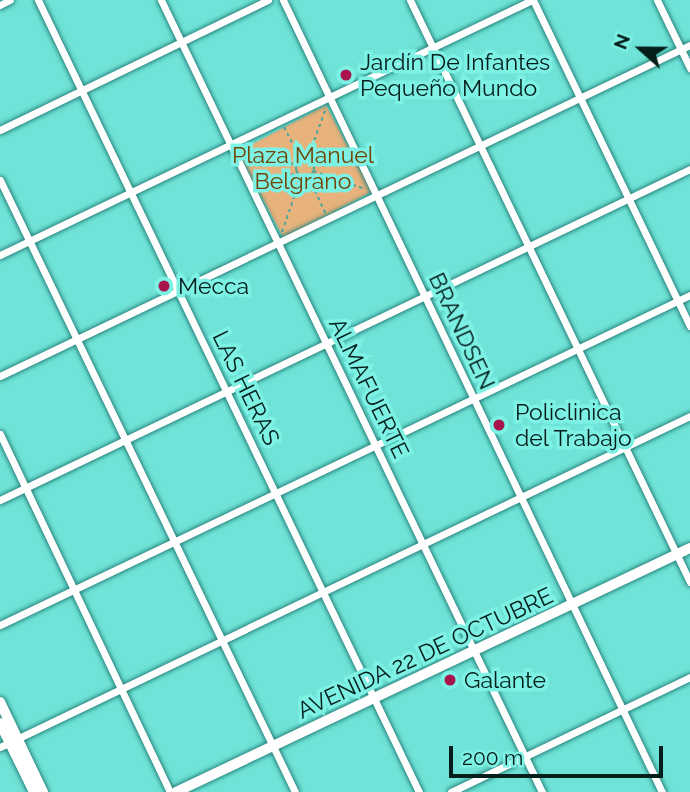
<!DOCTYPE html>
<meta charset="utf-8">
<style>
body{margin:0}
#map{position:relative;width:690px;height:792px;overflow:hidden;background:#6fe3d7;font-family:Raleway,sans-serif}
div>[style]{position:absolute}
[style*='--x']{left:calc(var(--x)*1px);top:calc(var(--y)*1px);width:calc(var(--w)*1px);rotate:calc(var(--a)*1deg)}
.green>*{inset:0;background:#e8b27c;transform-origin:0 0}
.path>*{height:2px;margin-top:-1px;transform-origin:0;background:repeating-linear-gradient(90deg,#4da59c 0 3.5px,transparent 0 7px)}
.path>.ring{margin:-1px;padding:0;box-sizing:content-box;background:none;border:2px solid #4da59c;border-radius:50%}
.roads{filter:drop-shadow(0 0 2px #29867d) drop-shadow(0 0 2px #29867d)}
.street>*{height:7px;margin:-3.5px;padding:0 3.5px;transform-origin:3.5px;border-radius:3.5px;background:#fff}
.secondary>*{height:10px;margin:-5px;padding:0 5px;transform-origin:5px;border-radius:5px;background:#fff}
.dots>*{width:19px;height:19px;translate:-50% -50%;box-sizing:border-box;border:4px solid #7df1e4;border-radius:50%}
span{translate:-50% -50%;white-space:nowrap;text-align:center;line-height:1.15;-webkit-text-stroke:7px #7df1e4;paint-order:stroke}
.poi-label{font-size:23px;color:#041e1b}
.left{translate:0 -50%;text-align:left}
.park-label{font-size:23px;color:#724405}
.street-label{font-size:23px;color:#041e1b}
.north{position:absolute;left:606px;top:14px;width:70px;height:70px;-webkit-text-stroke:5px #7df1e4;paint-order:stroke;rotate:291deg;font-size:19px;font-weight:700;line-height:28px;text-align:center;color:#041e1b}
.north::after{content:'';display:block;margin:auto;width:24px;height:32px;background:#041e1b;clip-path:polygon(50% 0,100% 100%,50% 72%,0 100%)}
.scale{position:absolute;left:449px;top:746px;width:214px;height:32px;box-sizing:border-box;border:4px solid #041e1b;border-top:0;padding-left:9px;font-size:21px;line-height:24px;white-space:nowrap;color:#041e1b;-webkit-text-stroke:5px #7df1e4;paint-order:stroke}
</style>
<div id="map">
<div class="green">
<i style="left:326px;top:105px;width:98px;height:100px;rotate:62deg"></i>
</div>
<div class="path">
<i style="--x:284;--y:127;--w:36;--a:63"></i>
<i style="--x:244;--y:147;--w:55;--a:19.1"></i>
<i class="ring" style="left:296px;top:159px;width:16px;height:16px"></i>
<i style="--x:307;--y:160;--w:55;--a:-69.9"></i>
<i style="--x:314;--y:165;--w:37;--a:-26"></i>
<i style="--x:313;--y:171;--w:55;--a:19.1"></i>
<i style="--x:309;--y:178;--w:40;--a:65"></i>
<i style="--x:259;--y:190;--w:40;--a:-25"></i>
<i style="--x:282;--y:232;--w:58;--a:-70.9"></i>
</div>
<div class="roads">
<div class="street">
<i style="--x:38;--y:0;--w:879;--a:64.31"></i>
<i style="--x:161;--y:0;--w:879;--a:64.31"></i>
<i style="--x:283;--y:0;--w:878;--a:64.43"></i>
<i style="--x:410;--y:0;--w:646;--a:64.31"></i>
<i style="--x:533;--y:0;--w:362;--a:64.3"></i>
<i style="--x:657;--y:0;--w:76;--a:64.1"></i>
<i style="--x:0;--y:5;--w:11;--a:-27"></i>
<i style="--x:0;--y:130;--w:298;--a:-25.9"></i>
<i style="--x:0;--y:180;--w:679;--a:64.26"></i>
<i style="--x:0;--y:255;--w:590;--a:-25.61"></i>
<i style="--x:0;--y:376;--w:765;--a:-25.63"></i>
<i style="--x:0;--y:434;--w:396;--a:64.6"></i>
<i style="--x:0;--y:500;--w:765;--a:-25.63"></i>
<i style="--x:0;--y:625;--w:765;--a:-25.56"></i>
<i style="--x:0;--y:747;--w:765;--a:-25.63"></i>
<i style="--x:451;--y:792;--w:265;--a:-25.7"></i>
</div>
<div class="secondary">
<i style="--x:0;--y:702;--w:100;--a:64.5"></i>
<i style="--x:0;--y:723;--w:77;--a:63.8"></i>
<i style="--x:176;--y:792;--w:569;--a:-25.39"></i>
</div>
</div>
<div class="dots">
<i style="left:346px;top:75px;background:#a8144c"></i>
<i style="left:164px;top:286px;background:#a8144c"></i>
<i style="left:499px;top:425px;background:#a8144c"></i>
<i style="left:450px;top:680px;background:#a8144c"></i>
</div>
<div class="poi-label">
<span class="left" style="left:360px;top:75px">Jardín De Infantes<br>Pequeño Mundo</span>
<span class="left" style="left:178px;top:286px">Mecca</span>
<span class="left" style="left:515px;top:425px">Policlinica<br>del Trabajo</span>
<span class="left" style="left:464px;top:680px">Galante</span>
</div>
<div class="park-label">
<span style="left:303px;top:168px">Plaza Manuel<br>Belgrano</span>
</div>
<div class="street-label">
<span style="left:462px;top:331px;rotate:65deg">BRANDSEN</span>
<span style="left:246px;top:388px;rotate:64deg">LAS HERAS</span>
<span style="left:369px;top:388px;rotate:64deg">ALMAFUERTE</span>
<span style="left:425px;top:653px;rotate:-25deg">AVENIDA 22 DE OCTUBRE</span>
</div>
<div class="north">N</div>
<div class="scale">200 m</div>
</div>
